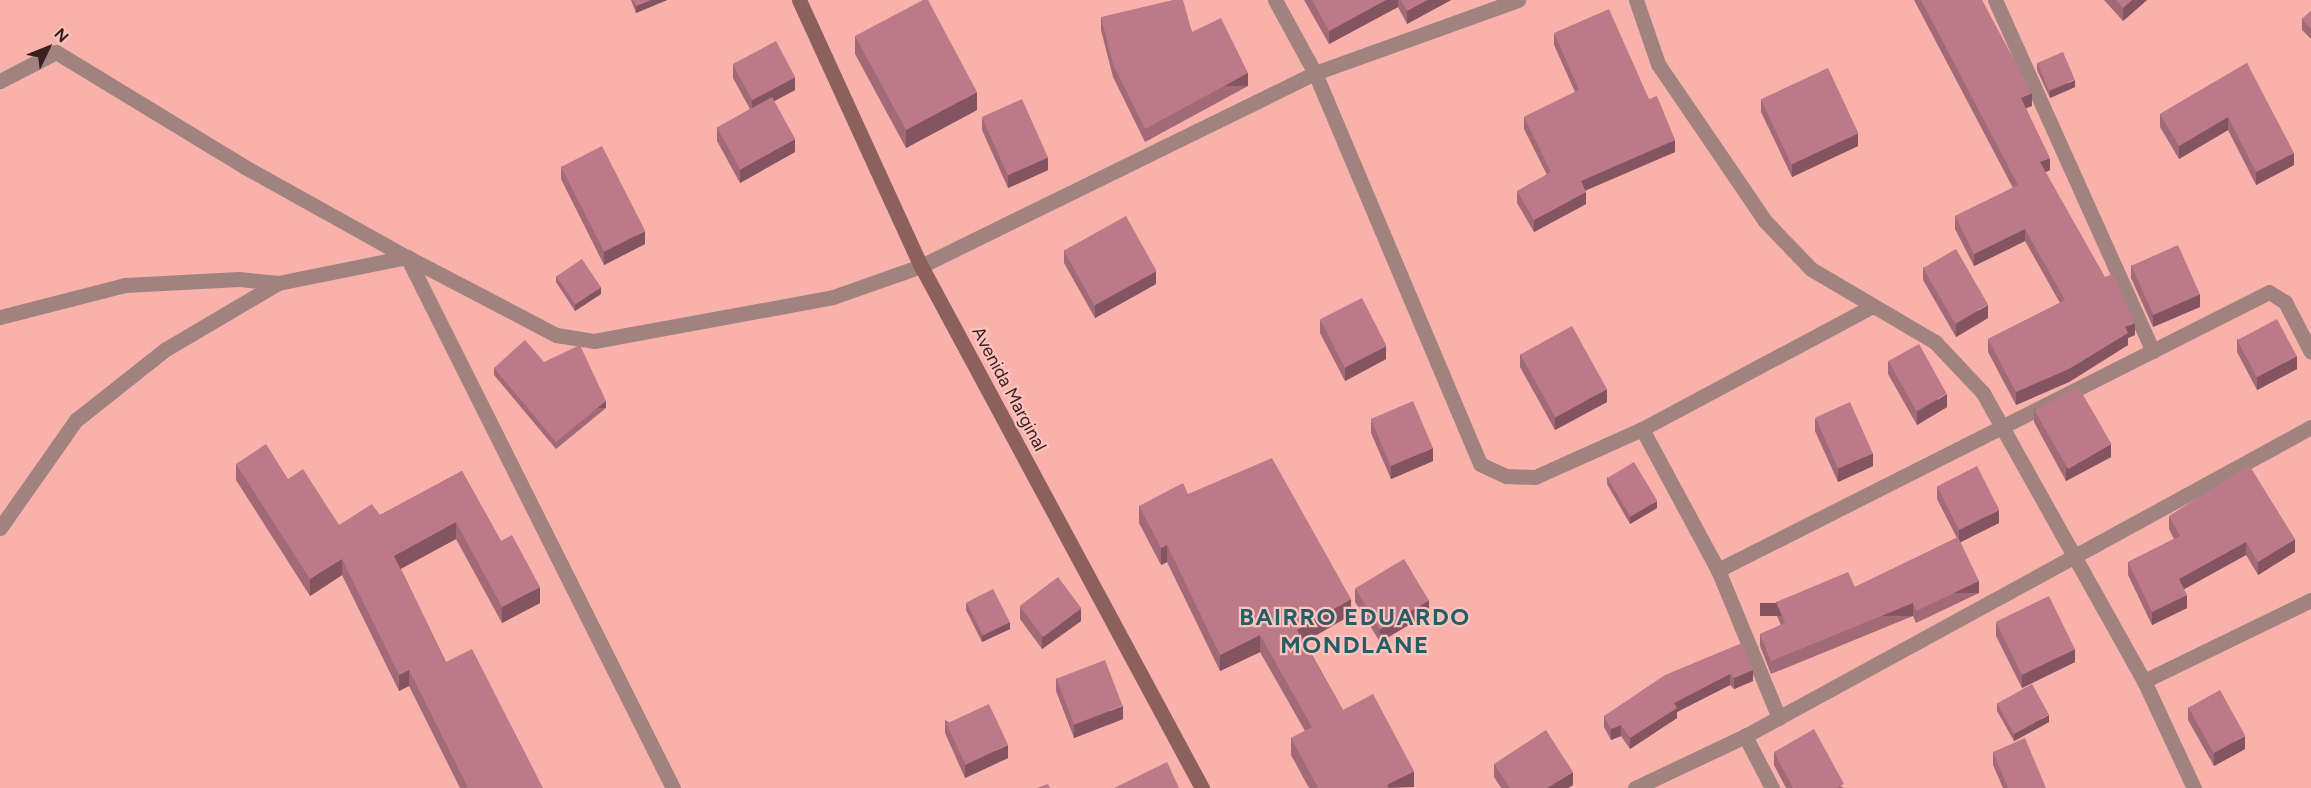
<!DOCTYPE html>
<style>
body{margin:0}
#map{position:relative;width:2311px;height:788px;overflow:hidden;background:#f8b2ab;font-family:Figtree,sans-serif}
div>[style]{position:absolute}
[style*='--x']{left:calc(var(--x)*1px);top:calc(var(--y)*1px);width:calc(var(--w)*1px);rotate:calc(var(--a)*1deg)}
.street>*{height:15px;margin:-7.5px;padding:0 7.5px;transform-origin:7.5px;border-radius:7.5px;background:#a0827f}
.secondary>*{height:15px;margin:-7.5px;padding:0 7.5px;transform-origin:7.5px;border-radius:7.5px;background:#8b605d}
.wall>*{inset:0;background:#a26976}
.shaded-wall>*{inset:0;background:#845560;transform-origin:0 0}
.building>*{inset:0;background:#bc7a89;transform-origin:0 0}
span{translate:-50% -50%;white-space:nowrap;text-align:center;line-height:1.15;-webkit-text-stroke:4.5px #fdc3be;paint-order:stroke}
.street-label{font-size:18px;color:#391f1d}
.district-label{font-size:24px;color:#255f65;font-weight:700;letter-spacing:1.5px}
.north{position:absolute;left:18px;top:18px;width:60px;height:60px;-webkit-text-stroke:4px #fdc3be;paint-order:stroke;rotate:47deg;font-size:16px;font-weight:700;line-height:24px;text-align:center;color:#391f1d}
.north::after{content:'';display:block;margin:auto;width:21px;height:27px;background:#391f1d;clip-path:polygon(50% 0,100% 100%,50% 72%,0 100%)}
</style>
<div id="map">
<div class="street">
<i style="--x:1275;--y:0;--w:83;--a:61.3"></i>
<i style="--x:1315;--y:73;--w:424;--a:67.1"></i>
<i style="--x:1480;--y:464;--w:29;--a:25"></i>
<i style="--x:1506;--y:476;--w:29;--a:2"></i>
<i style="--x:1535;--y:477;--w:117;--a:-24.2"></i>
<i style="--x:1642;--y:429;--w:261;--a:-28.1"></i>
<i style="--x:1636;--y:0;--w:68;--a:71"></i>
<i style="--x:1658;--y:64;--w:190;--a:55.7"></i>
<i style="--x:1765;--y:221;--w:66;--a:46.2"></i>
<i style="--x:1811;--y:269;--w:144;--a:30.5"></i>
<i style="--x:1935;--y:342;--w:70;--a:46.7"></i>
<i style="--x:1983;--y:393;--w:330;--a:60.8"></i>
<i style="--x:2144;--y:681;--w:118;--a:65"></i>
<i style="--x:1995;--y:0;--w:385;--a:65.8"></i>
<i style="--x:0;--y:81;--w:63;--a:-27.4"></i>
<i style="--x:56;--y:52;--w:221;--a:31.3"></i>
<i style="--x:245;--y:167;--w:185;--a:29.1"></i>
<i style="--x:407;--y:257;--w:168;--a:27.6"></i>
<i style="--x:556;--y:335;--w:38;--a:9"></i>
<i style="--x:594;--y:341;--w:243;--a:-10.4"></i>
<i style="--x:833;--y:297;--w:93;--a:-19.4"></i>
<i style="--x:921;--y:266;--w:439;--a:-26.1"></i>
<i style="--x:1315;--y:73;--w:216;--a:-19.8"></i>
<i style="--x:0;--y:317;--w:129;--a:-14.4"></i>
<i style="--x:125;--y:285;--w:114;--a:-3"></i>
<i style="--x:239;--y:279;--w:39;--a:6"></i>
<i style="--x:278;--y:283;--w:132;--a:-11.4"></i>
<i style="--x:407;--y:257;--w:594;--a:63.39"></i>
<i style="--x:1642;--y:429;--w:160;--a:61.7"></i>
<i style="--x:1718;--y:570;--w:160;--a:67.6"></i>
<i style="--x:0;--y:528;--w:132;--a:-54.9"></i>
<i style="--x:76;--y:420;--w:115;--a:-38.3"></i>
<i style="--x:166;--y:349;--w:130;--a:-30.5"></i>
<i style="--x:1718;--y:570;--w:617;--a:-26.77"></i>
<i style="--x:2269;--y:292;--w:19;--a:32"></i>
<i style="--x:2285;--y:302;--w:56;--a:62.5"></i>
<i style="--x:2144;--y:681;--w:186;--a:-25.9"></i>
<i style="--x:1635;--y:788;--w:122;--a:-25.3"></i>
<i style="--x:1772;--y:788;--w:59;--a:-117.4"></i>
<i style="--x:1745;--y:736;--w:645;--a:-28.63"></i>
</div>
<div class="secondary">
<i style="--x:799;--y:0;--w:293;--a:65.4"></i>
<i style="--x:921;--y:266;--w:593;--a:61.71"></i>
</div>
<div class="wall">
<i style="clip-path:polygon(631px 0,667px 0,636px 13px)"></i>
<i style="clip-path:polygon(1304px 0,1451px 0,1407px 24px,1398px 7px,1329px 44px)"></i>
<i style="clip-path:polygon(1914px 0,1982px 0,2032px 106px,2026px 108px,2050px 170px,2045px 172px,2135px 335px,2128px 338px,2128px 345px,2069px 382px,2016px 405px,1988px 352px,1988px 339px,2060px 303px,2025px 241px,1974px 266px,1955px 229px,1955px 216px,2013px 188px)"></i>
<i style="clip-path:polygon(2104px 0,2147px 0,2123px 21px)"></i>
<i style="clip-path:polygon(2311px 11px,2311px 39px,2302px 30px,2302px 19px)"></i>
<i style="clip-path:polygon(1101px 17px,1192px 32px,1248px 86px,1145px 142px,1113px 77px,1101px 30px)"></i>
<i style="clip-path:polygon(1554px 33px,1649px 99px,1675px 152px,1585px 191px,1586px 204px,1534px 232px,1517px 203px,1517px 191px,1547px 175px,1524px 129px,1524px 117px,1575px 92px,1554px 45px)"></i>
<i style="clip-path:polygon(855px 36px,977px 110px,906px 148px,855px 54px)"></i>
<i style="clip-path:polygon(2037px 63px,2075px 87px,2050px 98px,2037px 70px)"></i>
<i style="clip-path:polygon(2247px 63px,2294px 165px,2256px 185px,2228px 130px,2179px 159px,2160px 127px,2160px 114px)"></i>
<i style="clip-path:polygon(733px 65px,795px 90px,774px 101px,795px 152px,740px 183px,717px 141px,717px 128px,750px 109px,733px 78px)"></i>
<i style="clip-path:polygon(1761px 99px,1858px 146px,1792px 177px,1761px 112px)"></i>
<i style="clip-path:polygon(982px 117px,1048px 170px,1008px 188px,982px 130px)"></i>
<i style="clip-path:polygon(561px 166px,645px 244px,604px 265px,561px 179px)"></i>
<i style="clip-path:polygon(1064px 250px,1156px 284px,1095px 318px,1064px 263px)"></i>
<i style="clip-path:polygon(2131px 265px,2200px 307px,2153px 327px,2131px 278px)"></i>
<i style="clip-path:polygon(1923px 267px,1988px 318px,1956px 337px,1923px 280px)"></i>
<i style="clip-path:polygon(556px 276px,601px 294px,575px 311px,556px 282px)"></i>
<i style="clip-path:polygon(1320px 320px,1386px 359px,1345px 381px,1320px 333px)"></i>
<i style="clip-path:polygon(2237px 339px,2297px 369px,2257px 390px,2237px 352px)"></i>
<i style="clip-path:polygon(1520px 354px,1607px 402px,1555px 430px,1520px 367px)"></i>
<i style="clip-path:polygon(1888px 361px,1947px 407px,1917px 425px,1888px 374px)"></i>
<i style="clip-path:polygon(544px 362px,606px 408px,556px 449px,494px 375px,494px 368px)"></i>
<i style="clip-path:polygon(2034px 409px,2111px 457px,2066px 481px,2034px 422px)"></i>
<i style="clip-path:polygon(1815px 418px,1873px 466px,1838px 482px,1815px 431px)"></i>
<i style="clip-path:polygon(1371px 420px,1433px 461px,1391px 479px,1371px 433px)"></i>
<i style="clip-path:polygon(236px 464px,288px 479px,339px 525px,380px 515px,462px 471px,501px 541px,540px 603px,502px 623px,456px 539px,401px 569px,446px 662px,543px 788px,460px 788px,409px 686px,399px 691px,342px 575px,310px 596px,236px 480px)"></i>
<i style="clip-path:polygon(1607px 477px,1657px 508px,1630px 524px,1607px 484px)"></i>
<i style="clip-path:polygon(1937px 486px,1999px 523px,1960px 542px,1979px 593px,1916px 623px,1913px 616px,1771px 674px,1760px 646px,1760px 634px,1781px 625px,1776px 614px,1776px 602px,1855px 587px,1957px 538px,1937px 499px)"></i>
<i style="clip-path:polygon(1188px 494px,1351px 615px,1305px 642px,1343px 710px,1414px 787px,1309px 788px,1291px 755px,1291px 738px,1305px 731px,1260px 652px,1220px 671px,1167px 562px,1161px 565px,1139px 523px,1139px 506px)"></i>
<i style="clip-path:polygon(2169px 516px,2295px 552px,2258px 575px,2246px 555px,2184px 589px,2187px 608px,2152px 625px,2128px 575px,2128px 562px,2174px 539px,2169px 529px)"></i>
<i style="clip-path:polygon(1355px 589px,1429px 613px,1380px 642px,1355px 602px)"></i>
<i style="clip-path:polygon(966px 603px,1010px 629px,982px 642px,966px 610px)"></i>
<i style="clip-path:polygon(1020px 606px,1081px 621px,1042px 649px,1020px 619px)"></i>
<i style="clip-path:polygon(1996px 623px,2075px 662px,2022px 688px,1996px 636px)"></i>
<i style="clip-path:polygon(1742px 643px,1753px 681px,1734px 689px,1730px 685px,1677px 712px,1677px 718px,1630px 749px,1621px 736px,1611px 740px,1604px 727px,1604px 716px)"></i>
<i style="clip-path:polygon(1056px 678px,1123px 719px,1074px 738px,1056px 691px)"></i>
<i style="clip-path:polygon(1997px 704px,2049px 722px,2014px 741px,1997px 711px)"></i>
<i style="clip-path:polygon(2188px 707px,2245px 749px,2214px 766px,2188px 720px)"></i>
<i style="clip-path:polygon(945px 720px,1008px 758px,965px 778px,945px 733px)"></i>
<i style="clip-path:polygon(1774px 752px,1844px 788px,1786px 788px,1774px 765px)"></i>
<i style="clip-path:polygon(1993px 752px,2046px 788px,2003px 788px,1993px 765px)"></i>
<i style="clip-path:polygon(1494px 764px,1573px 785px,1568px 788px,1501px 788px,1494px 777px)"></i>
</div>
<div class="shaded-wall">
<i style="clip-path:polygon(651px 0,667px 0,636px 13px,636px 6px)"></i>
<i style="clip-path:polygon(1386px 0,1398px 0,1398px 7px,1329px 44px,1329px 31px)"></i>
<i style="clip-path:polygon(1427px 0,1451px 0,1407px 24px,1407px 11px)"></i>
<i style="clip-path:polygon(2132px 0,2147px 0,2123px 21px,2123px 8px)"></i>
<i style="left:1248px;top:73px;width:13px;height:117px;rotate:90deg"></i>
<i style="clip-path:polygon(795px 77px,795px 90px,752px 113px,752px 100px)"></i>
<i style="clip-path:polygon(2075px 80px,2075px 87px,2050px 98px,2050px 91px)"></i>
<i style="clip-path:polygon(977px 92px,977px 110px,906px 148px,906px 130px)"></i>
<i style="clip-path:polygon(2032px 93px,2032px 106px,2021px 110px,2021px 98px)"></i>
<i style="clip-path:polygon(2228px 117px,2228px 130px,2179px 159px,2179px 146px)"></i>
<i style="clip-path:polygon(1858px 133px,1858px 146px,1792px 177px,1792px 164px)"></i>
<i style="clip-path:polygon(795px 139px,795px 152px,740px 183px,740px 170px)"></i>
<i style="clip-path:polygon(1675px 140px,1675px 152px,1581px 192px,1581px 181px)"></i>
<i style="clip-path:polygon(2294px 153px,2294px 165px,2256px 185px,2256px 172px)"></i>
<i style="clip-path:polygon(1048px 157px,1048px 170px,1008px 188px,1008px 175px)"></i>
<i style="clip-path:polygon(2050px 158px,2050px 170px,2040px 175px,2040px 162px)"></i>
<i style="clip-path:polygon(1586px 192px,1586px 204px,1534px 232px,1534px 220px)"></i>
<i style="clip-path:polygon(2025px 229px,2025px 241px,1974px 266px,1974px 254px)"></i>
<i style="clip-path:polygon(645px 231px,645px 244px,604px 265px,604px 252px)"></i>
<i style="clip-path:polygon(1156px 271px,1156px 284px,1095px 318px,1095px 305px)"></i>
<i style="clip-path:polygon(601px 287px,601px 294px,575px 311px,575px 304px)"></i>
<i style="clip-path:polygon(2200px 294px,2200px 307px,2153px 327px,2153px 314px)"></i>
<i style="clip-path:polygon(1988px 305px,1988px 318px,1956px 337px,1956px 324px)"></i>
<i style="clip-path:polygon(2135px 323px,2135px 335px,2128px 338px,2128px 345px,2069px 382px,2016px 405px,2016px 392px,2125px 327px)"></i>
<i style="clip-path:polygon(1386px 346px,1386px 359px,1345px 381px,1345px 368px)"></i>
<i style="clip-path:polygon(2297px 356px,2297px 369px,2257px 390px,2257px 377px)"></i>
<i style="clip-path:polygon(1607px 389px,1607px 402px,1555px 430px,1555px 417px)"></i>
<i style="clip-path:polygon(1947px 394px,1947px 407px,1917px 425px,1917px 412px)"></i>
<i style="left:606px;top:401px;width:7px;height:65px;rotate:90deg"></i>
<i style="clip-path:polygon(2111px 444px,2111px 457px,2066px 481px,2066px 468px)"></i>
<i style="clip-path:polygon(1433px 448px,1433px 461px,1391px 479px,1391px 466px)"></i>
<i style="clip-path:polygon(1873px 453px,1873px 466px,1838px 482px,1838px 469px)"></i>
<i style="clip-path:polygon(1657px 501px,1657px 508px,1630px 524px,1630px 517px)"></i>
<i style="clip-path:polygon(1999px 510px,1999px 523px,1959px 543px,1959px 530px)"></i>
<i style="clip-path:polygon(456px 522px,456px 539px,394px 572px,394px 556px)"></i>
<i style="clip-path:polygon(2295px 539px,2295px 552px,2258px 575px,2258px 562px)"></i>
<i style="clip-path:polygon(2246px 542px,2246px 555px,2179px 592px,2179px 579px)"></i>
<i style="clip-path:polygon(1167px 545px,1167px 562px,1161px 565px,1161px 548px)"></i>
<i style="clip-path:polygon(342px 559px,342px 575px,310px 596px,310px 579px)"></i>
<i style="left:1979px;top:581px;width:12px;height:70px;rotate:90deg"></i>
<i style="clip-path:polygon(540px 587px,540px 603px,502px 623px,502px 607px)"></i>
<i style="clip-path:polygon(2187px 595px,2187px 608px,2152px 625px,2152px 612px)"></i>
<i style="clip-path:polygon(1351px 599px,1351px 615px,1297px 646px,1297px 630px)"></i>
<i style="clip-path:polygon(1429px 600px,1429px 613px,1380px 642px,1380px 629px)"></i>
<i style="left:1913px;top:603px;width:13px;height:153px;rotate:90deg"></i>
<i style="clip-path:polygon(1081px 608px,1081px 621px,1042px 649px,1042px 636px)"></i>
<i style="clip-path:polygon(1010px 622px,1010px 629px,982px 642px,982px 635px)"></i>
<i style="clip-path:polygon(1260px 635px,1260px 652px,1220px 671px,1220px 655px)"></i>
<i style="clip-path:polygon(2075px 649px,2075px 662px,2022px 688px,2022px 675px)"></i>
<i style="clip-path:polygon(409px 670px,409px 686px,399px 691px,399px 675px)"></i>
<i style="clip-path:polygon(1753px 670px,1753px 681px,1734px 689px,1734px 678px)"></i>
<i style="clip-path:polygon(1730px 674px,1730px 685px,1677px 712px,1677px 718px,1630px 749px,1630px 738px,1674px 703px)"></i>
<i style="clip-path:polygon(1123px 706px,1123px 719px,1074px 738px,1074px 725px)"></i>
<i style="clip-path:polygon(2049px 715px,2049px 722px,2014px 741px,2014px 734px)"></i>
<i style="clip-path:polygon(1621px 725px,1621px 736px,1611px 740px,1611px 729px)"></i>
<i style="clip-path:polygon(2245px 736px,2245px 749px,2214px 766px,2214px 753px)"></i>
<i style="clip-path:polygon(1008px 745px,1008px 758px,965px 778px,965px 765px)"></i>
<i style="clip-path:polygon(1414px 771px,1414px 787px,1387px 788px,1387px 785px)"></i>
<i style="clip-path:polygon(1573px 772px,1573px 785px,1568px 788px,1547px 788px)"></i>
</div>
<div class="building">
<i style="clip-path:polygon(633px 0,651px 0,636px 6px)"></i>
<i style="clip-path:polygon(923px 0,928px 0,977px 92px,906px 130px,855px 36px)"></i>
<i style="clip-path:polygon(1173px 0,1183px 0,1192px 32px,1221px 18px,1248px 73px,1145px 129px,1113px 64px,1101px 17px)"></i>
<i style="clip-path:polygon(1312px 0,1386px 0,1329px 31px)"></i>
<i style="clip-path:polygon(1401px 0,1427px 0,1407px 11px)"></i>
<i style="clip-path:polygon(1921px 0,1982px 0,2032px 93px,2021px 98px,2050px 158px,2040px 162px,2105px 277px,2113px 274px,2135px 323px,2125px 327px,2128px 333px,2069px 369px,2016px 392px,1988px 339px,2065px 300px,2025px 229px,1974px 254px,1955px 216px,2018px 185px)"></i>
<i style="clip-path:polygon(2116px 0,2132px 0,2123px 8px)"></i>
<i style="clip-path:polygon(1609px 9px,1649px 99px,1657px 96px,1675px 140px,1581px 181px,1586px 192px,1534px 220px,1517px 191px,1551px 172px,1524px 117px,1579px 90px,1554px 33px)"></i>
<i style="clip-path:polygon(2311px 11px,2311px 29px,2302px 19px)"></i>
<i style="left:776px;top:41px;width:41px;height:49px;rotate:62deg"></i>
<i style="left:2063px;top:52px;width:30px;height:28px;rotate:67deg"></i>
<i style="clip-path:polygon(2247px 63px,2294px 153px,2256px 172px,2228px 117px,2179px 146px,2160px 114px)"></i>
<i style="left:1828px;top:68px;width:72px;height:74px;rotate:65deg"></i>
<i style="left:772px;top:97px;width:48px;height:63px;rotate:61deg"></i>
<i style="left:1022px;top:99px;width:64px;height:44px;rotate:66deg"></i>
<i style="left:602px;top:146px;width:95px;height:46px;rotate:63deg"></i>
<i style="left:1126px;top:216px;width:63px;height:71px;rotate:61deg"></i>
<i style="left:2178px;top:245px;width:54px;height:51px;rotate:66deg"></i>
<i style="left:1956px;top:249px;width:64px;height:38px;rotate:60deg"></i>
<i style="left:582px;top:259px;width:34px;height:31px;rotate:56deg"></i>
<i style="left:1362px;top:298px;width:54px;height:47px;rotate:63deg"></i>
<i style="left:2277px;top:319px;width:42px;height:45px;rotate:62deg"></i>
<i style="left:1572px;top:326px;width:72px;height:59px;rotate:61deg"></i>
<i style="clip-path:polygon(525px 340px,544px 362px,580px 345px,606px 401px,556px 442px,494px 368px)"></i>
<i style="left:1919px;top:344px;width:57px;height:35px;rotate:61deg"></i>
<i style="left:2078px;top:386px;width:67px;height:50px;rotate:60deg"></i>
<i style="left:1413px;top:401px;width:51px;height:46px;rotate:67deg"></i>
<i style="left:1850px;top:402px;width:56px;height:38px;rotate:66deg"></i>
<i style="clip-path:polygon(266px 444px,288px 479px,303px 469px,339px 525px,372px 504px,380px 515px,462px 471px,501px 541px,512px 535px,540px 587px,502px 607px,456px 522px,394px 556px,446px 662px,472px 649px,543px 788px,468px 788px,409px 670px,399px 675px,342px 559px,310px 579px,236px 464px)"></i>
<i style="clip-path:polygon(1272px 458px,1351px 599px,1297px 630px,1343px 710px,1373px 694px,1414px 771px,1387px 785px,1389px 788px,1318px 788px,1291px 738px,1312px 727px,1260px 635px,1220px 655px,1167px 545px,1161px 548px,1139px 506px,1183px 483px,1188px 494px)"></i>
<i style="left:1634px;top:462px;width:45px;height:31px;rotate:59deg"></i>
<i style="clip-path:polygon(2249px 465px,2295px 539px,2258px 562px,2246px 542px,2179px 579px,2187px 595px,2152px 612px,2128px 562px,2180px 536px,2169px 516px)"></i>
<i style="left:1977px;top:466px;width:49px;height:45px;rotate:63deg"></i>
<i style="clip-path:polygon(1958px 537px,1979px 581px,1916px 611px,1913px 603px,1771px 661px,1760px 634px,1785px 623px,1776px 602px,1848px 572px,1855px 587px)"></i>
<i style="left:1404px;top:559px;width:48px;height:57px;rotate:59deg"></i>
<i style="left:1058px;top:577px;width:39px;height:48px;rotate:53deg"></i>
<i style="left:993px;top:589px;width:37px;height:30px;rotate:63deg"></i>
<i style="left:2049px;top:596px;width:59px;height:59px;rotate:64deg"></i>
<i style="clip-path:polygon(1742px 643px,1753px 670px,1734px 678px,1730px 674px,1674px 703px,1677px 708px,1630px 738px,1621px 725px,1611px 729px,1604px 716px,1665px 675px)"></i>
<i style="left:1105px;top:660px;width:49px;height:52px;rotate:69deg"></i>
<i style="left:2032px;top:684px;width:35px;height:40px;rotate:61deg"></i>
<i style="left:2220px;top:690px;width:52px;height:36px;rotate:61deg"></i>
<i style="left:989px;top:704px;width:45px;height:47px;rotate:65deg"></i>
<i style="clip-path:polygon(1814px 729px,1844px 784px,1837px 788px,1793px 788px,1774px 752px)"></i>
<i style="clip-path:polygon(1546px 730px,1573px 772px,1547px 788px,1510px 788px,1494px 764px)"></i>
<i style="clip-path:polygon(2025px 738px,2046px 788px,2008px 788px,1993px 752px)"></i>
<i style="clip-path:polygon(1167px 762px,1179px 788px,1114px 788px)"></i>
<i style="clip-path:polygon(1048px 784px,1050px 788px,1037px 788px)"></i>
</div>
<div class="street-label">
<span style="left:1009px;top:389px;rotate:62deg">Avenida Marginal</span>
</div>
<div class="district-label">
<span style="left:1355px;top:631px">BAIRRO EDUARDO<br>MONDLANE</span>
</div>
<div class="north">N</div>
</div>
